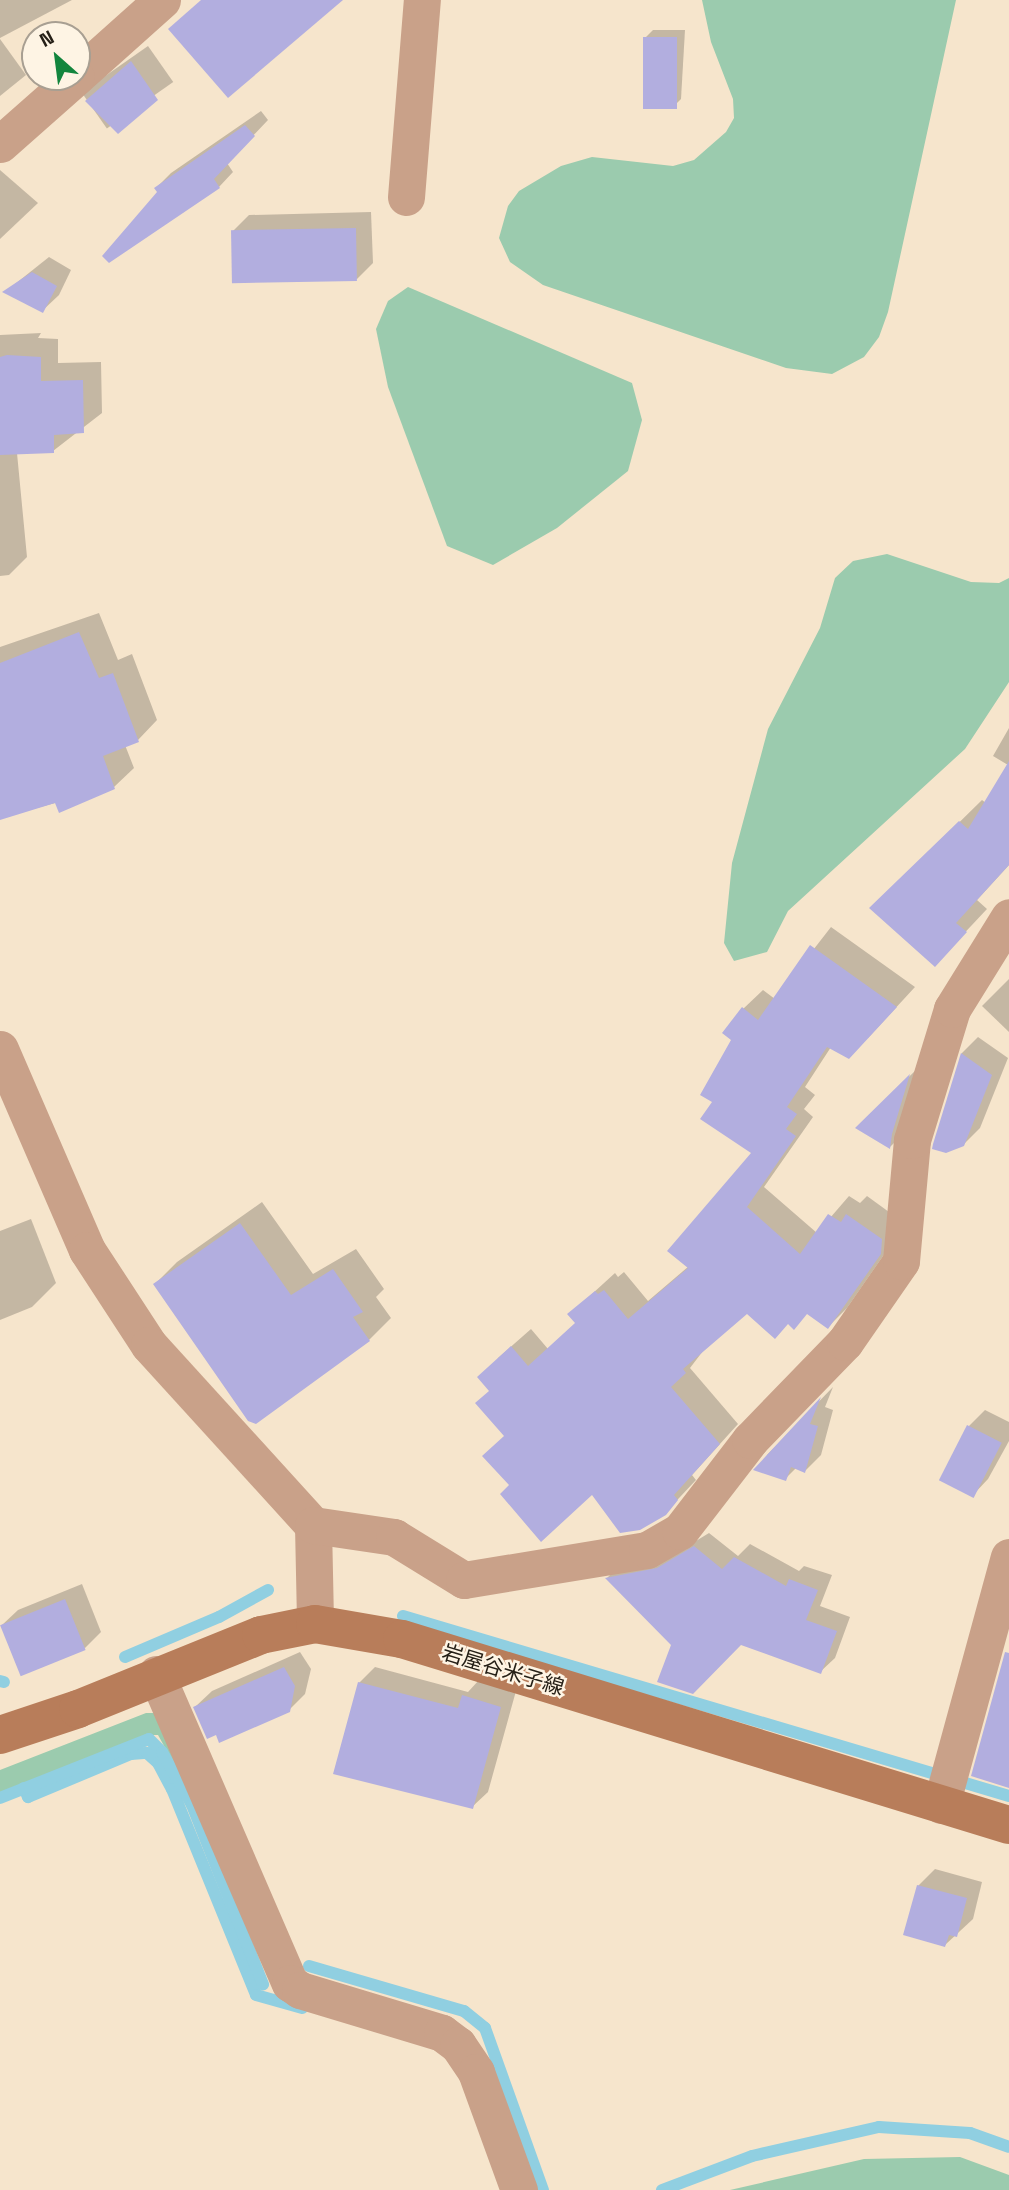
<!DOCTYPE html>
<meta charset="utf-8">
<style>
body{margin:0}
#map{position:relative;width:1009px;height:2190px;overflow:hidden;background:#f6e5cc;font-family:"Space Grotesk","Noto Sans JP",sans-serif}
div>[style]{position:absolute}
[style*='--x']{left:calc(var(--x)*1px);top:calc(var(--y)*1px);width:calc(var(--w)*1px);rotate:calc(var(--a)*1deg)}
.green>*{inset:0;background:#9bcbae}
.shadow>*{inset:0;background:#0003;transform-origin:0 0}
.stream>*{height:12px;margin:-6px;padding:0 6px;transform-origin:6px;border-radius:6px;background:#90cfe1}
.building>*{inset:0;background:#b2aedf;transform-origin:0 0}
.street>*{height:37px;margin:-18.5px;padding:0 18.5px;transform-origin:18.5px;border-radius:18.5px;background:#c9a189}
.secondary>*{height:38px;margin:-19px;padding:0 19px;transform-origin:19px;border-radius:19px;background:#b87d5a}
span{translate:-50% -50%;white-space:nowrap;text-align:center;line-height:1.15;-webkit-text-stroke:5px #fef4e4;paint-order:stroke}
.street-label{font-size:21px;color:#262017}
.north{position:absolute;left:21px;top:21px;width:70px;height:70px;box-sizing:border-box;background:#fef4e4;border:2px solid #a89f92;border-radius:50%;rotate:332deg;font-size:19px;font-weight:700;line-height:28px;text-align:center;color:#262017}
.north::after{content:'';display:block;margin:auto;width:24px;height:32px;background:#13853d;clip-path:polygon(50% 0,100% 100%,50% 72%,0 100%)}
</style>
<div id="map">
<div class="green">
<i style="clip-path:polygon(702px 0,956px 0,888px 312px,879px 337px,864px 357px,832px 374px,786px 368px,543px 285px,510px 262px,499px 238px,508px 206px,519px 191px,561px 166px,592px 157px,673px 166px,694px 160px,726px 132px,734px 118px,733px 99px,711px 42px)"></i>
<i style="clip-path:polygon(408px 287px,632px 383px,642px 420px,628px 471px,557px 528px,493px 565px,447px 546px,388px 387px,376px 329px,388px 301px)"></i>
<i style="clip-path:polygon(887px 554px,971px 582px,999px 583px,1009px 578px,1009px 682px,965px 749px,788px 911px,767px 952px,734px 961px,724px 943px,732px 863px,768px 729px,820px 628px,835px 578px,853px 561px)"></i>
<i style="clip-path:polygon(146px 1713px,156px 1713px,198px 1807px,158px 1735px,145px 1735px,0 1795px,0 1770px)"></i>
<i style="clip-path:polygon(960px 2157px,1009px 2175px,1009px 2190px,730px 2190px,864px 2159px)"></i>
</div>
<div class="shadow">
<i style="clip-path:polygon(0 0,72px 0,0 38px)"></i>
<i style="clip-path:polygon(653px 30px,685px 30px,681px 99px,673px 107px,645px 38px)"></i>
<i style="clip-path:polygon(0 39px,26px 75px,0 96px)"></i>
<i style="left:148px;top:46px;width:44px;height:81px;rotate:55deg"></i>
<i style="clip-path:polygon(261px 111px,268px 120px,227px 163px,233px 172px,219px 187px,159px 192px,156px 188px,171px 173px)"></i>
<i style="clip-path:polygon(0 170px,38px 203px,0 239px)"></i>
<i style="clip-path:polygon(371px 212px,373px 263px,357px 279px,232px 232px,249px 215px)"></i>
<i style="clip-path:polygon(49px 257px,71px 270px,59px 295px,42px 311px,5px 292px)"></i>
<i style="clip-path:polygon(41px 333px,38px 338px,58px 339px,58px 363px,101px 362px,102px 413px,53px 451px,17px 453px,27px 557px,9px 575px,0 576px,0 335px)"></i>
<i style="clip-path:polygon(99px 613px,118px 660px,132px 654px,157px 720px,138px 740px,125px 745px,134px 768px,114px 787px,0 818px,0 647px)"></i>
<i style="clip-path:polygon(1009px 728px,1009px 865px,977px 900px,987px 909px,956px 942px,872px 908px,982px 800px,986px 803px,1008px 765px,993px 756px)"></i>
<i style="clip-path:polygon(831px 927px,915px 987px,868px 1038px,831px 1047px,805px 1087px,815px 1095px,804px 1109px,813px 1117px,764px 1187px,817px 1233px,849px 1196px,860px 1203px,867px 1196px,900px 1220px,899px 1233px,847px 1308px,828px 1327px,808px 1313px,789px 1323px,747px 1312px,703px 1351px,690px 1368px,738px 1424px,692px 1475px,696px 1480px,665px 1513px,593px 1492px,511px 1485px,505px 1436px,491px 1390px,498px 1358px,531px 1329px,548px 1349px,577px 1322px,570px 1314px,615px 1273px,618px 1277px,624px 1272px,648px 1301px,689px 1266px,753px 1153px,714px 1102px,743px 1009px,763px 990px,775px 999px)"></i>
<i style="clip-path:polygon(1009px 979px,1009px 1032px,982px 1006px)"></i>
<i style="clip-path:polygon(978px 1037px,1008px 1058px,980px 1128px,963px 1145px,934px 1144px,962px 1053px)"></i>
<i style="clip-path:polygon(921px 1065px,903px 1134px,890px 1147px,857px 1128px)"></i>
<i style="clip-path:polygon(262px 1202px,313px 1274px,356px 1249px,384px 1289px,376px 1297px,391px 1318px,369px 1340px,155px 1284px,177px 1262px)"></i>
<i style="clip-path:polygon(31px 1219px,56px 1283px,32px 1307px,0 1320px,0 1231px)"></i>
<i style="clip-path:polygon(833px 1387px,825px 1407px,833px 1410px,821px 1455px,805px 1471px,797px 1467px,785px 1479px,767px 1455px)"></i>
<i style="clip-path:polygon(985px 1410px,1009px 1422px,1009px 1441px,988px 1479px,972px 1496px,969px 1426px)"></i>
<i style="clip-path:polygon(709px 1533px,738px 1556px,750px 1544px,799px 1571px,804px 1566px,832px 1575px,820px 1606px,850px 1617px,835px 1658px,820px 1672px,740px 1643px,673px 1645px,607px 1578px,621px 1564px,673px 1555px)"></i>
<i style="clip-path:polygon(82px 1584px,101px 1632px,85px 1648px,1px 1626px,18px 1610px)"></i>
<i style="clip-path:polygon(300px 1652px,311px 1669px,305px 1694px,289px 1710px,216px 1733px,195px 1707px,212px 1691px)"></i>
<i style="clip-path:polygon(375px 1667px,468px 1692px,479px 1680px,516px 1691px,488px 1792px,472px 1807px,359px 1683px)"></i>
<i style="clip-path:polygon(935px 1869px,982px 1882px,973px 1919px,945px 1945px,918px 1886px)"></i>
</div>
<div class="stream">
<i style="--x:403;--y:1616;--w:632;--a:16.54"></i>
<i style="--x:125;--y:1657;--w:102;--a:-23.1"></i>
<i style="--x:219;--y:1617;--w:56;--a:-28.9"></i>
<i style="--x:0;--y:1681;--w:4;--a:14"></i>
<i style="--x:24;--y:1788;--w:10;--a:66"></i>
<i style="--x:28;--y:1797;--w:112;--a:-22.7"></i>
<i style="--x:131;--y:1754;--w:16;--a:-4"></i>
<i style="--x:147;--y:1753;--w:15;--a:42"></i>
<i style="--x:158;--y:1763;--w:30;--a:62"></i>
<i style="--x:172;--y:1789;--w:222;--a:67.8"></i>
<i style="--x:256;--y:1995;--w:48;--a:15.8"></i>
<i style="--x:0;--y:1798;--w:160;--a:-21.6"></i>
<i style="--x:149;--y:1739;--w:18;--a:45"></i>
<i style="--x:162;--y:1752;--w:61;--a:60.5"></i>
<i style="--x:192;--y:1805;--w:193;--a:68.4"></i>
<i style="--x:309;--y:1966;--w:161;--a:16.2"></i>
<i style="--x:464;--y:2011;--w:27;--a:39"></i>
<i style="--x:485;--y:2028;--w:172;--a:70.3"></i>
<i style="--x:662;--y:2190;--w:96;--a:-20.7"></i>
<i style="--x:752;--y:2156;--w:130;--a:-12.9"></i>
<i style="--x:879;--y:2127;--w:91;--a:3.8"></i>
<i style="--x:970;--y:2133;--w:41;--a:19.7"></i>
</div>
<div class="building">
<i style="clip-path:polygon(201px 0,343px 0,228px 98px,168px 29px)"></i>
<i style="left:643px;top:37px;width:34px;height:72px"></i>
<i style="clip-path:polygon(131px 61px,158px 100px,118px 134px,85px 101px)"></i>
<i style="clip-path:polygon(245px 125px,255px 136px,214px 179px,220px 188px,109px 263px,102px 256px,157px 192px,154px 188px)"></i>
<i style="left:356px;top:228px;width:53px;height:125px;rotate:89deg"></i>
<i style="clip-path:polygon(32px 272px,57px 286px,43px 313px,2px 292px)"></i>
<i style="clip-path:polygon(7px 355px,41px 357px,41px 381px,83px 380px,84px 433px,54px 435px,54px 453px,0 455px,0 357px)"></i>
<i style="clip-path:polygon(79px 632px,99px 678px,113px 673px,139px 742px,103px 756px,115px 789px,59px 813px,55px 803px,0 820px,0 663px)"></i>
<i style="clip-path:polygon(1009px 761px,1009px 865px,956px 923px,967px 932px,935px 967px,869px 908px,959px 821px,968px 829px)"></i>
<i style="clip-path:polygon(810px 945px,897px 1007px,849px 1059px,827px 1047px,787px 1107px,797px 1114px,786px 1129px,796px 1136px,747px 1207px,800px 1254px,828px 1214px,841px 1222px,846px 1214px,882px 1239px,881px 1254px,828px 1329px,807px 1314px,794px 1330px,788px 1324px,775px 1339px,747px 1314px,683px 1369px,686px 1373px,671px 1387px,720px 1444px,674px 1495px,678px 1500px,666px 1515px,640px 1530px,620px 1533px,592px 1495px,541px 1542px,500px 1494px,509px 1485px,482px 1456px,504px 1436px,475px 1403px,489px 1391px,477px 1377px,511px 1346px,528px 1366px,575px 1323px,567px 1314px,595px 1291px,598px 1294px,604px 1290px,628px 1319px,688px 1268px,667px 1251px,751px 1153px,700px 1119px,712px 1102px,700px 1095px,731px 1040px,722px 1033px,742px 1007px,758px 1020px)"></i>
<i style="clip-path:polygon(961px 1053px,992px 1075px,964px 1146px,946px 1153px,932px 1149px,933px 1144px)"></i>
<i style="clip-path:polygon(910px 1074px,892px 1134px,890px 1149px,855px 1128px)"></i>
<i style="clip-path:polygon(240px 1223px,291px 1295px,333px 1269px,363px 1312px,353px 1317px,370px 1341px,256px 1424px,248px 1421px,153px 1284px)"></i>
<i style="clip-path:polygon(821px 1397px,810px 1424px,818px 1426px,805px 1473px,791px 1467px,786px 1481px,753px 1470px)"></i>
<i style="left:967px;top:1425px;width:39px;height:62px;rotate:27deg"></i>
<i style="clip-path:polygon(694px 1546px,722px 1569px,734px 1557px,786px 1586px,789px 1579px,818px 1590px,806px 1620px,837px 1631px,821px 1674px,741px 1645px,693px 1694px,657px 1682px,671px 1645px,605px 1578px,657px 1568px)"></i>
<i style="left:65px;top:1599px;width:55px;height:70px;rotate:68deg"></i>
<i style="clip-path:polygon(1005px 1652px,1009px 1653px,1009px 1788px,971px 1776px)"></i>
<i style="clip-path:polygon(284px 1667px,295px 1686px,290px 1712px,219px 1743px,216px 1735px,207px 1739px,193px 1707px)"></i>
<i style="clip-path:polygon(358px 1682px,458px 1708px,462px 1695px,501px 1707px,473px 1809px,333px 1774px)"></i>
<i style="clip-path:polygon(917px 1885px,967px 1898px,957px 1937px,949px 1935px,945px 1947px,903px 1935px)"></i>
</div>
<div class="street">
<i style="--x:77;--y:76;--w:114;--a:-41.8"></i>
<i style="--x:0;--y:144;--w:101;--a:-41.4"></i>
<i style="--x:406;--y:197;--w:198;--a:-85.4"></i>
<i style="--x:0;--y:1049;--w:219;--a:66.6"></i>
<i style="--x:87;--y:1250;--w:113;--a:56.9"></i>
<i style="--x:149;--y:1345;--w:244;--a:47.7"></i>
<i style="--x:313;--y:1525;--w:99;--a:88.8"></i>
<i style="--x:313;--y:1525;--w:82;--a:8.4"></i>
<i style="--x:394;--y:1537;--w:82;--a:31.6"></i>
<i style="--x:464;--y:1580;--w:185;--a:-9.3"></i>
<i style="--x:647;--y:1550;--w:38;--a:-30"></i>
<i style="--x:680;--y:1531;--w:115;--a:-52.4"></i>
<i style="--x:750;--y:1440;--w:136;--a:-45.9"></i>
<i style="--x:845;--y:1342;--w:98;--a:-55.3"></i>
<i style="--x:901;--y:1261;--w:121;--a:-84.8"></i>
<i style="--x:912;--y:1140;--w:137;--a:-73"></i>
<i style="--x:952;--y:1009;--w:108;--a:-58.2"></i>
<i style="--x:156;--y:1674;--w:337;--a:66.6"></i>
<i style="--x:290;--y:1983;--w:12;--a:35"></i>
<i style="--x:300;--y:1990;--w:148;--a:16.8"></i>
<i style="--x:442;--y:2033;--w:20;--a:37"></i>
<i style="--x:458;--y:2045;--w:32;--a:56"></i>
<i style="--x:476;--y:2072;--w:126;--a:70"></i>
<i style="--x:941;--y:1805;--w:257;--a:-74.7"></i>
</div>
<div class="secondary">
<i style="--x:0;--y:1735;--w:82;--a:-18.4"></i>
<i style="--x:78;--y:1709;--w:197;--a:-22"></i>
<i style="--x:261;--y:1635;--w:55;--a:-11.5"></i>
<i style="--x:315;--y:1624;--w:88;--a:9.8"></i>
<i style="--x:402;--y:1639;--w:635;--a:17.04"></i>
</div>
<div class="street-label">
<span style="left:503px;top:1670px;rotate:17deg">岩屋谷米子線</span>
</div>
<div class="north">N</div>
</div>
